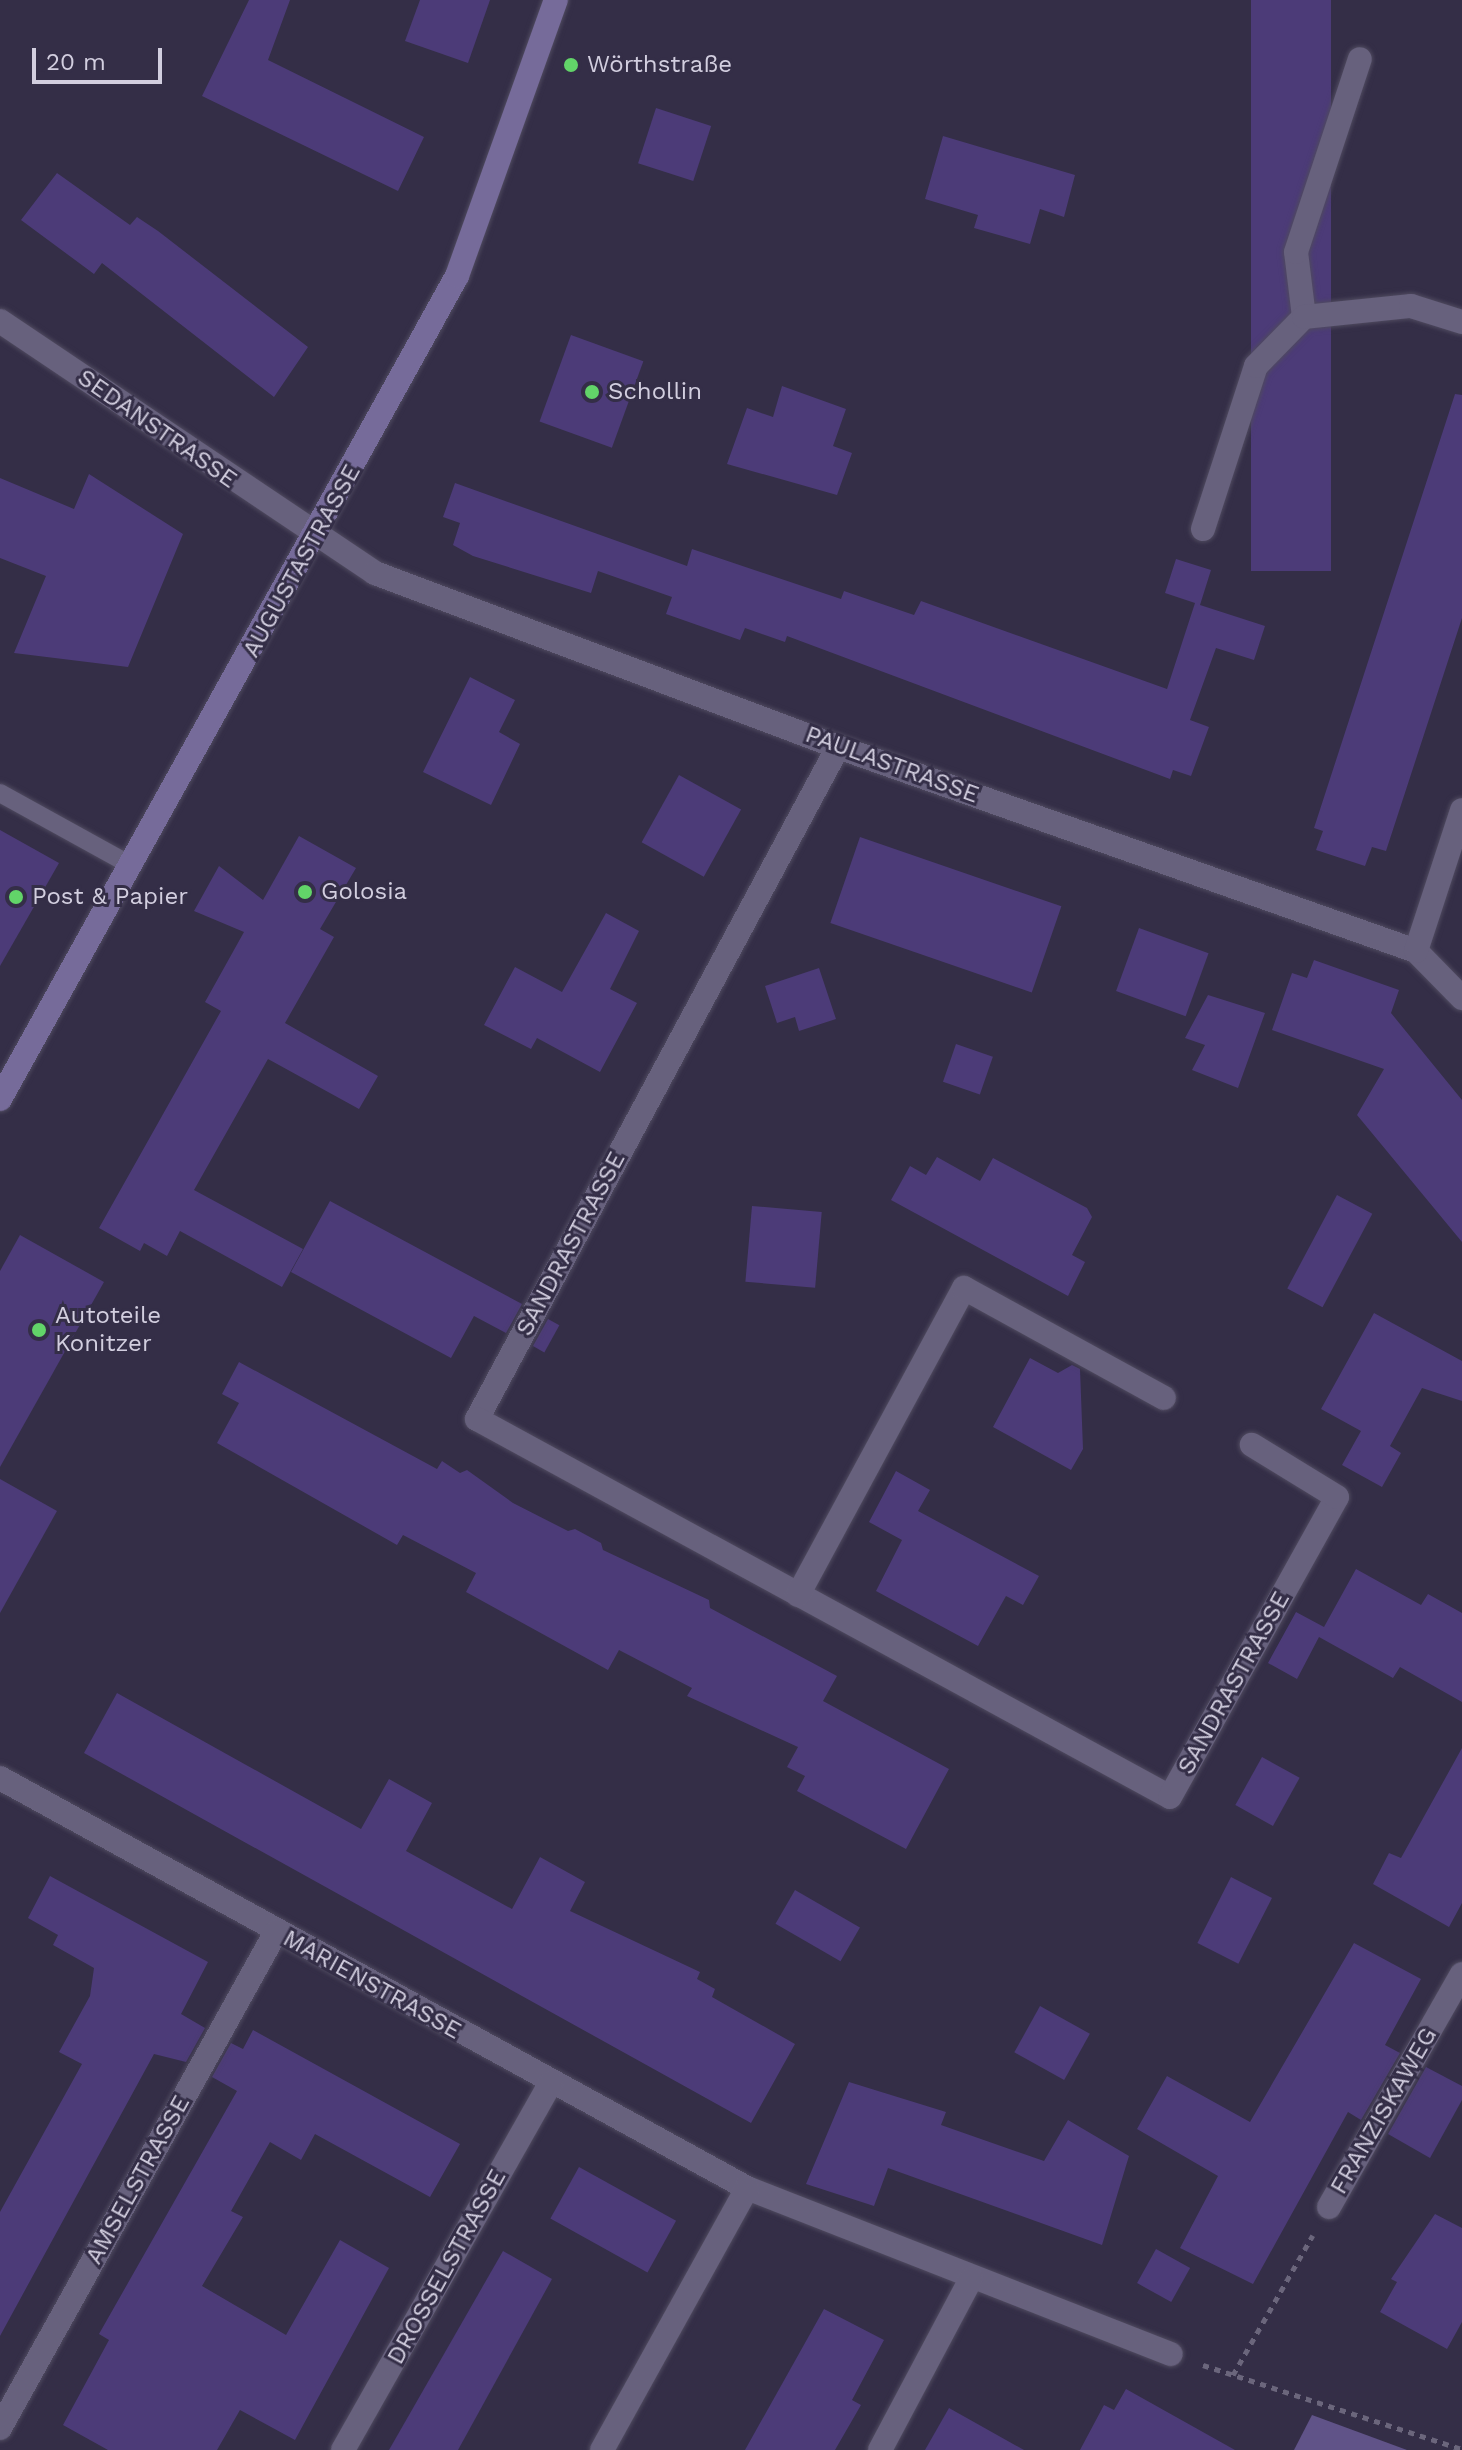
<!DOCTYPE html>
<meta charset="utf-8">
<style>
body{margin:0}
#map{position:relative;width:1462px;height:2450px;overflow:hidden;background:#342e47;font-family:"Work Sans",sans-serif}
div>[style]{position:absolute}
[style*='--x']{left:calc(var(--x)*1px);top:calc(var(--y)*1px);width:calc(var(--w)*1px);rotate:calc(var(--a)*1deg)}
.green>*{inset:0;background:#605388}
.building>*{inset:0;background:#4c3b78;transform-origin:0 0}
.path>*{height:5px;margin-top:-2.5px;transform-origin:0;background:repeating-linear-gradient(90deg,#6b667c 0 6px,transparent 0 12px)}
.roads{filter:drop-shadow(0 0 2px #4f4a5f) drop-shadow(0 0 2px #4f4a5f)}
.lane>*{height:18px;margin:-9px;padding:0 9px;transform-origin:9px;border-radius:9px;background:#67617d}
.street>*{height:24px;margin:-12px;padding:0 12px;transform-origin:12px;border-radius:12px;background:#67617d}
.secondary>*{height:24px;margin:-12px;padding:0 12px;transform-origin:12px;border-radius:12px;background:#766b9a}
.dots>*{width:22px;height:22px;translate:-50% -50%;box-sizing:border-box;border:4px solid #342e47;border-radius:50%}
span{translate:-50% -50%;white-space:nowrap;text-align:center;line-height:1.15;-webkit-text-stroke:6px #342e47;paint-order:stroke}
.poi-label{font-size:24px;color:#d2cedf}
.left{translate:0 -50%;text-align:left}
.street-label{font-size:24px;color:#d2cedf}
.scale{position:absolute;left:32px;top:48px;width:130px;height:36px;box-sizing:border-box;border:4px solid #d2cedf;border-top:0;padding-left:10px;font-size:24px;line-height:28px;white-space:nowrap;color:#d2cedf;-webkit-text-stroke:6px #342e47;paint-order:stroke}
</style>
<div id="map">
<div class="green">
<i style="clip-path:polygon(1312px 2415px,1407px 2450px,1294px 2450px)"></i>
</div>
<div class="building">
<i style="clip-path:polygon(249px 0,290px 0,268px 60px,424px 137px,398px 191px,202px 96px)"></i>
<i style="clip-path:polygon(420px 0,490px 0,468px 63px,405px 41px)"></i>
<i style="left:1251px;top:0;width:80px;height:571px"></i>
<i style="left:656px;top:108px;width:58px;height:58px;rotate:18deg"></i>
<i style="clip-path:polygon(943px 136px,1075px 175px,1064px 217px,1040px 209px,1030px 244px,974px 228px,978px 215px,925px 199px)"></i>
<i style="clip-path:polygon(57px 173px,130px 225px,137px 217px,158px 231px,308px 347px,274px 397px,102px 263px,94px 274px,21px 220px)"></i>
<i style="left:571px;top:335px;width:77px;height:92px;rotate:20deg"></i>
<i style="clip-path:polygon(782px 386px,846px 409px,833px 446px,852px 453px,837px 495px,727px 464px,747px 408px,773px 417px)"></i>
<i style="clip-path:polygon(1455px 394px,1462px 395px,1462px 618px,1386px 851px,1372px 847px,1365px 866px,1316px 850px,1323px 831px,1314px 828px)"></i>
<i style="clip-path:polygon(89px 474px,183px 534px,128px 667px,14px 653px,46px 576px,0 558px,0 478px,74px 509px)"></i>
<i style="clip-path:polygon(455px 483px,687px 566px,692px 549px,841px 599px,844px 591px,914px 615px,921px 601px,1167px 689px,1195px 603px,1165px 593px,1176px 559px,1211px 570px,1200px 605px,1265px 626px,1254px 660px,1216px 648px,1190px 720px,1209px 727px,1191px 776px,1173px 770px,1170px 779px,787px 636px,785px 642px,745px 628px,740px 640px,666px 614px,672px 597px,598px 571px,591px 593px,473px 556px,453px 545px,460px 523px,443px 517px)"></i>
<i style="clip-path:polygon(470px 677px,515px 700px,499px 732px,520px 744px,491px 805px,423px 772px)"></i>
<i style="left:679px;top:775px;width:71px;height:77px;rotate:29deg"></i>
<i style="clip-path:polygon(0 830px,59px 863px,0 966px)"></i>
<i style="clip-path:polygon(299px 836px,356px 868px,320px 929px,334px 937px,285px 1023px,378px 1076px,359px 1109px,268px 1059px,194px 1190px,303px 1249px,282px 1287px,180px 1231px,167px 1256px,144px 1243px,140px 1251px,99px 1228px,221px 1011px,205px 1002px,244px 932px,194px 911px,219px 866px,263px 900px)"></i>
<i style="left:860px;top:837px;width:213px;height:91px;rotate:19deg"></i>
<i style="clip-path:polygon(606px 913px,639px 931px,610px 989px,637px 1003px,600px 1072px,537px 1038px,531px 1049px,484px 1025px,515px 967px,562px 992px)"></i>
<i style="left:1139px;top:928px;width:74px;height:67px;rotate:20deg"></i>
<i style="clip-path:polygon(1314px 960px,1399px 990px,1391px 1013px,1462px 1100px,1462px 1242px,1357px 1115px,1384px 1069px,1272px 1030px,1292px 973px,1307px 978px)"></i>
<i style="clip-path:polygon(819px 968px,836px 1019px,799px 1031px,795px 1017px,777px 1023px,765px 986px)"></i>
<i style="clip-path:polygon(1208px 995px,1265px 1013px,1238px 1088px,1192px 1070px,1205px 1045px,1185px 1038px)"></i>
<i style="left:956px;top:1044px;width:39px;height:40px;rotate:19deg"></i>
<i style="clip-path:polygon(937px 1157px,980px 1181px,993px 1158px,1087px 1208px,1092px 1217px,1072px 1255px,1085px 1262px,1068px 1296px,891px 1200px,910px 1166px,926px 1175px)"></i>
<i style="left:1337px;top:1195px;width:40px;height:106px;rotate:28deg"></i>
<i style="clip-path:polygon(330px 1201px,522px 1304px,506px 1333px,474px 1316px,451px 1358px,291px 1272px)"></i>
<i style="left:752px;top:1206px;width:70px;height:76px;rotate:5deg"></i>
<i style="clip-path:polygon(20px 1235px,104px 1282px,0 1467px,0 1271px)"></i>
<i style="clip-path:polygon(1374px 1313px,1462px 1361px,1462px 1401px,1422px 1388px,1390px 1446px,1401px 1453px,1382px 1487px,1342px 1465px,1361px 1431px,1321px 1409px)"></i>
<i style="left:548px;top:1319px;width:13px;height:31px;rotate:29deg"></i>
<i style="clip-path:polygon(1030px 1358px,1058px 1373px,1072px 1365px,1080px 1369px,1083px 1449px,1071px 1470px,993px 1427px)"></i>
<i style="clip-path:polygon(239px 1362px,437px 1469px,442px 1461px,460px 1473px,467px 1470px,513px 1503px,568px 1531px,575px 1529px,601px 1543px,603px 1550px,709px 1600px,710px 1608px,837px 1676px,823px 1701px,949px 1769px,906px 1849px,797px 1791px,805px 1776px,787px 1767px,798px 1747px,687px 1696px,692px 1688px,619px 1650px,608px 1670px,466px 1592px,476px 1573px,403px 1535px,397px 1545px,217px 1443px,239px 1403px,222px 1394px)"></i>
<i style="clip-path:polygon(896px 1471px,930px 1490px,918px 1511px,1039px 1576px,1023px 1605px,1006px 1596px,978px 1646px,876px 1591px,902px 1540px,869px 1522px)"></i>
<i style="clip-path:polygon(0 1479px,57px 1511px,0 1613px)"></i>
<i style="clip-path:polygon(1356px 1569px,1421px 1605px,1428px 1594px,1462px 1613px,1462px 1702px,1400px 1667px,1393px 1678px,1319px 1637px,1297px 1679px,1268px 1663px,1296px 1612px,1324px 1627px)"></i>
<i style="clip-path:polygon(117px 1693px,361px 1829px,389px 1779px,432px 1803px,406px 1851px,512px 1909px,540px 1857px,585px 1882px,570px 1911px,700px 1972px,697px 1979px,715px 1989px,712px 1997px,795px 2044px,751px 2123px,84px 1753px)"></i>
<i style="clip-path:polygon(1462px 1748px,1462px 1903px,1449px 1927px,1373px 1884px,1389px 1853px,1401px 1858px)"></i>
<i style="left:1262px;top:1757px;width:43px;height:55px;rotate:29deg"></i>
<i style="clip-path:polygon(50px 1876px,208px 1962px,181px 2014px,205px 2028px,186px 2062px,154px 2054px,0 2336px,0 2212px,82px 2064px,59px 2052px,90px 1996px,94px 1968px,53px 1945px,58px 1935px,28px 1918px)"></i>
<i style="left:1231px;top:1877px;width:46px;height:74px;rotate:27deg"></i>
<i style="left:795px;top:1890px;width:75px;height:39px;rotate:30deg"></i>
<i style="clip-path:polygon(1354px 1943px,1421px 1979px,1385px 2045px,1400px 2053px,1361px 2120px,1348px 2112px,1253px 2284px,1180px 2248px,1218px 2176px,1137px 2129px,1167px 2076px,1250px 2122px)"></i>
<i style="left:1040px;top:2006px;width:57px;height:53px;rotate:29deg"></i>
<i style="clip-path:polygon(253px 2030px,460px 2144px,430px 2197px,315px 2134px,301px 2160px,270px 2142px,231px 2211px,243px 2217px,202px 2286px,286px 2335px,340px 2240px,389px 2268px,295px 2440px,240px 2410px,217px 2450px,108px 2450px,63px 2425px,109px 2340px,99px 2334px,237px 2091px,212px 2077px,231px 2043px,243px 2049px)"></i>
<i style="clip-path:polygon(1426px 2067px,1462px 2086px,1462px 2100px,1430px 2158px,1388px 2134px)"></i>
<i style="clip-path:polygon(849px 2082px,946px 2112px,941px 2125px,1044px 2161px,1068px 2120px,1129px 2156px,1102px 2245px,888px 2168px,874px 2206px,806px 2184px)"></i>
<i style="left:579px;top:2167px;width:111px;height:59px;rotate:29deg"></i>
<i style="clip-path:polygon(1435px 2214px,1462px 2228px,1462px 2322px,1447px 2349px,1380px 2312px,1397px 2282px,1391px 2279px)"></i>
<i style="left:1156px;top:2249px;width:39px;height:39px;rotate:29deg"></i>
<i style="clip-path:polygon(503px 2251px,552px 2279px,458px 2450px,389px 2450px)"></i>
<i style="clip-path:polygon(824px 2309px,884px 2340px,852px 2400px,861px 2405px,835px 2450px,745px 2450px)"></i>
<i style="clip-path:polygon(1126px 2389px,1235px 2450px,1080px 2450px,1104px 2405px,1114px 2410px)"></i>
<i style="clip-path:polygon(949px 2408px,1024px 2450px,925px 2450px)"></i>
</div>
<div class="path">
<i style="--x:1203;--y:2365;--w:272;--a:18"></i>
<i style="--x:1233;--y:2375;--w:161;--a:-60.3"></i>
</div>
<div class="roads">
<div class="lane">
<i style="--x:0;--y:793;--w:151;--a:28.9"></i>
</div>
<div class="street">
<i style="--x:1304;--y:317;--w:65;--a:-97"></i>
<i style="--x:1296;--y:252;--w:203;--a:-71.7"></i>
<i style="--x:0;--y:321;--w:452;--a:33.9"></i>
<i style="--x:375;--y:573;--w:495;--a:20.6"></i>
<i style="--x:838;--y:747;--w:613;--a:19.44"></i>
<i style="--x:1416;--y:951;--w:66;--a:45.6"></i>
<i style="--x:1203;--y:529;--w:171;--a:-72"></i>
<i style="--x:1256;--y:366;--w:69;--a:-45.6"></i>
<i style="--x:1304;--y:317;--w:108;--a:-5.9"></i>
<i style="--x:1411;--y:306;--w:53;--a:17.4"></i>
<i style="--x:838;--y:747;--w:763;--a:118.24"></i>
<i style="--x:477;--y:1419;--w:789;--a:28.61"></i>
<i style="--x:1170;--y:1797;--w:343;--a:-60.9"></i>
<i style="--x:1337;--y:1497;--w:100;--a:-148.5"></i>
<i style="--x:1416;--y:951;--w:148;--a:-71.9"></i>
<i style="--x:798;--y:1595;--w:349;--a:-61.6"></i>
<i style="--x:964;--y:1288;--w:228;--a:28.8"></i>
<i style="--x:0;--y:1778;--w:852;--a:28.76"></i>
<i style="--x:747;--y:2188;--w:455;--a:21.4"></i>
<i style="--x:1329;--y:2207;--w:268;--a:-60.3"></i>
<i style="--x:0;--y:2428;--w:568;--a:-60.91"></i>
<i style="--x:343;--y:2450;--w:422;--a:-60.5"></i>
<i style="--x:602;--y:2450;--w:299;--a:-61"></i>
<i style="--x:880;--y:2450;--w:194;--a:-62"></i>
</div>
<div class="secondary">
<i style="--x:0;--y:1099;--w:941;--a:-60.96"></i>
<i style="--x:457;--y:276;--w:293;--a:-70.3"></i>
</div>
</div>
<div class="dots">
<i style="left:571px;top:65px;background:#62d469"></i>
<i style="left:592px;top:392px;background:#62d469"></i>
<i style="left:305px;top:892px;background:#62d469"></i>
<i style="left:16px;top:897px;background:#62d469"></i>
<i style="left:39px;top:1330px;background:#62d469"></i>
</div>
<div class="poi-label">
<span class="left" style="left:587px;top:65px">Wörthstraße</span>
<span class="left" style="left:608px;top:392px">Schollin</span>
<span class="left" style="left:321px;top:892px">Golosia</span>
<span class="left" style="left:32px;top:897px">Post &amp; Papier</span>
<span class="left" style="left:55px;top:1330px">Autoteile<br>Konitzer</span>
</div>
<div class="street-label">
<span style="left:157px;top:429px;rotate:35deg">SEDANSTRASSE</span>
<span style="left:302px;top:561px;rotate:-61deg">AUGUSTASTRASSE</span>
<span style="left:892px;top:765px;rotate:20deg">PAULASTRASSE</span>
<span style="left:571px;top:1244px;rotate:-62deg">SANDRASTRASSE</span>
<span style="left:1234px;top:1683px;rotate:-61deg">SANDRASTRASSE</span>
<span style="left:372px;top:1985px;rotate:29deg">MARIENSTRASSE</span>
<span style="left:1384px;top:2111px;rotate:-60deg">FRANZISKAWEG</span>
<span style="left:138px;top:2180px;rotate:-61deg">AMSELSTRASSE</span>
<span style="left:447px;top:2267px;rotate:-61deg">DROSSELSTRASSE</span>
</div>
<div class="scale">20 m</div>
</div>
